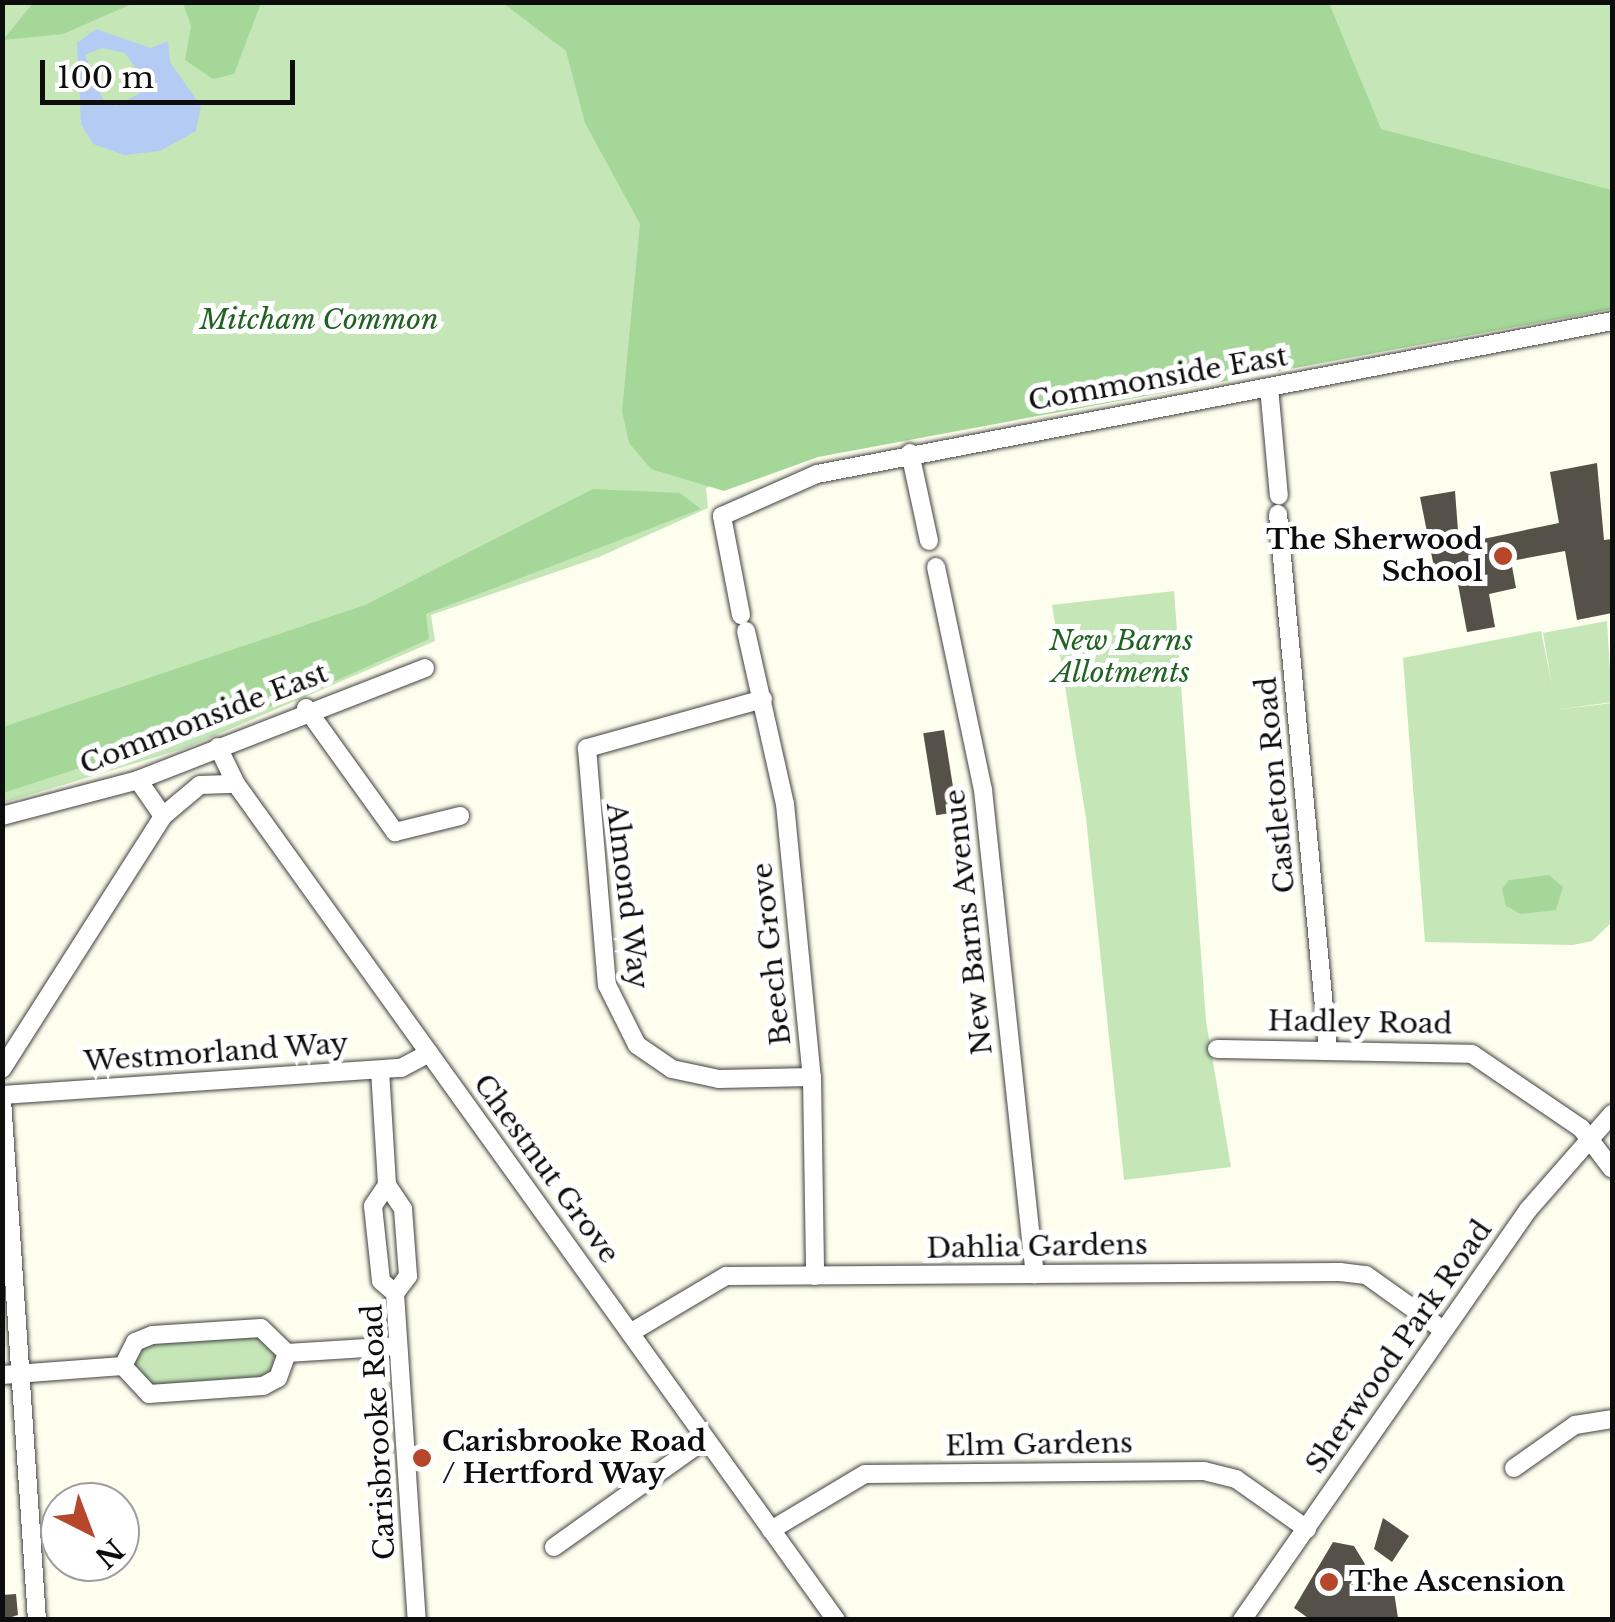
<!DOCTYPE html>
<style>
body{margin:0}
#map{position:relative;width:1615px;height:1622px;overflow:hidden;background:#fdfeed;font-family:"Libre Baskerville",serif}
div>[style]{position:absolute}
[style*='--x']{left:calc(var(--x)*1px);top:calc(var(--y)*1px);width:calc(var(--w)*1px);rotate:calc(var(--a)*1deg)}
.green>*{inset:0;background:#c5e7b8}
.forest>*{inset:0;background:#a5d798}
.water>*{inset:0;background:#b4ccf4}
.building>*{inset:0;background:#555149;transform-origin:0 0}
.roads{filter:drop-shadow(0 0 2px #404040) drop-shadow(0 0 2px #404040)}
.minor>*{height:18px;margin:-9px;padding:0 9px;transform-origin:9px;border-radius:9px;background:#fff}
.dots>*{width:28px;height:28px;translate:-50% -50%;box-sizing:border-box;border:5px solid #fff;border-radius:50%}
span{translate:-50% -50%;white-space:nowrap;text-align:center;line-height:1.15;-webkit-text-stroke:10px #fff;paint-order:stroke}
.park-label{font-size:28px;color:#206222;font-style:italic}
.street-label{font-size:28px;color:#0d0d0d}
.poi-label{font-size:28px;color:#0d0d0d;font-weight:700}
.right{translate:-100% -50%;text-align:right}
.left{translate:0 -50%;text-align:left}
.frame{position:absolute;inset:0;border:5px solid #0d0d0d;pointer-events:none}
.north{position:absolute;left:40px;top:1482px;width:100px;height:100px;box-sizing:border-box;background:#fff;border:2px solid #9e9e9e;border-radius:50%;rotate:138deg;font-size:28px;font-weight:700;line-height:40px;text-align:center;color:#0d0d0d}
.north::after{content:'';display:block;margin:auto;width:35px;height:45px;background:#b7472a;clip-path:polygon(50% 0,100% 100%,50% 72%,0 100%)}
.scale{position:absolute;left:40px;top:60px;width:255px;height:45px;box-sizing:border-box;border:5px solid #0d0d0d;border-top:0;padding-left:12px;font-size:30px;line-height:35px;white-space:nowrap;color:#0d0d0d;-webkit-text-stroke:8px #fff;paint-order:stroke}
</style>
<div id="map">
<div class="green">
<i style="clip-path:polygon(2px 3px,1612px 3px,1612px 304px,833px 450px,706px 488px,708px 508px,599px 557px,431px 615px,435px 641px,186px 748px,3px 803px)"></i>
<i style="clip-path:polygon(1174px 591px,1206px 1021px,1231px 1167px,1124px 1180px,1086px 818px,1052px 605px)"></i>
<i style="clip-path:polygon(1607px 621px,1612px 702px,1555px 710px,1612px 703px,1612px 922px,1592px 941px,1573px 945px,1425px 942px,1403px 658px,1541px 631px,1552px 685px,1543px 633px)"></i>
<i style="clip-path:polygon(259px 1334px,276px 1344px,278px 1364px,266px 1378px,157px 1388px,136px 1379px,134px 1355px,149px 1342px)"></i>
</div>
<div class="forest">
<i style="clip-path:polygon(33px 3px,33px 2px,134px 3px,63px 34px,3px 40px)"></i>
<i style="clip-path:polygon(183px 3px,261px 3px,234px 74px,213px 79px,185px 60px,191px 26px)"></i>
<i style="clip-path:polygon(503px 3px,1329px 3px,1381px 129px,1612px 190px,1612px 309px,818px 457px,724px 491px,651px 469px,629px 443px,622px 411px,640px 224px,585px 123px,566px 51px)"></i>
<i style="clip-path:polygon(593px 489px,680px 493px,701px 509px,426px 614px,429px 639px,302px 696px,3px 793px,3px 727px,365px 605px)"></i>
<i style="clip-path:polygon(1549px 875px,1563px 887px,1556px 910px,1521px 914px,1506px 906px,1502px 889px,1509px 880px)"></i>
</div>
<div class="water">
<i style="clip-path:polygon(evenodd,96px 29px,151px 48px,168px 41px,170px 62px,201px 106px,196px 131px,160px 151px,124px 155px,93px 144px,81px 124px,77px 43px,96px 29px,102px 48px,125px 53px,149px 88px,116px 106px,104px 102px,85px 55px,102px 48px)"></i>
</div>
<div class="building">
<i style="clip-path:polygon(1597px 463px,1604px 540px,1612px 539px,1612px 613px,1577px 620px,1565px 551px,1511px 561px,1516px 588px,1489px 594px,1495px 627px,1467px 632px,1454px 563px,1434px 567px,1420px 497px,1455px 491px,1459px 544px,1559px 523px,1550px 472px)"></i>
<i style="left:944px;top:730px;width:83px;height:21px;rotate:81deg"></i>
<i style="clip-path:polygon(1383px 1518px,1409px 1536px,1392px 1562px,1374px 1549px)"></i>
<i style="clip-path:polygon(1333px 1542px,1354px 1546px,1365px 1564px,1349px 1585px,1392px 1579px,1398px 1618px,1311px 1620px,1294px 1608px)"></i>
<i style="clip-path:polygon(16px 1594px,18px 1615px,2px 1620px,2px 1595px)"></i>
</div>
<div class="roads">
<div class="minor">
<i style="--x:1269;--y:387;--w:109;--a:84.8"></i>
<i style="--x:910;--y:453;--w:90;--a:77.8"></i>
<i style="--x:1278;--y:514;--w:538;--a:84.67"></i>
<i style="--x:936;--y:567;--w:228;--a:78.1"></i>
<i style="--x:983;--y:790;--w:487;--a:83.9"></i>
<i style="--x:741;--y:615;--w:101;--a:-100.9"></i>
<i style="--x:722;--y:516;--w:104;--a:-23.9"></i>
<i style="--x:817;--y:474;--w:810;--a:-10.89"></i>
<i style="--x:746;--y:631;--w:177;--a:77.3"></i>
<i style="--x:785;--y:804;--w:274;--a:84.4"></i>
<i style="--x:812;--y:1077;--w:199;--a:89.1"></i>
<i style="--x:763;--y:699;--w:183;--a:164.4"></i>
<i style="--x:587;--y:748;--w:238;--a:85.2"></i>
<i style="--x:607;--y:985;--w:67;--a:63.4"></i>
<i style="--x:637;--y:1045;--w:42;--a:34.4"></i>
<i style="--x:672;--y:1069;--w:48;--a:12"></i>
<i style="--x:719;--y:1079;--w:93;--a:-1.2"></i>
<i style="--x:306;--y:708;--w:153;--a:54.3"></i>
<i style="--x:395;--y:832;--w:67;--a:-13.8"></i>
<i style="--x:218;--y:747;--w:41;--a:64.1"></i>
<i style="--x:236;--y:784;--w:1029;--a:54.33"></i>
<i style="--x:2;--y:816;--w:141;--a:-14.8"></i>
<i style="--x:138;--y:780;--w:308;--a:-21.3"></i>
<i style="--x:163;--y:816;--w:48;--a:-40"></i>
<i style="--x:200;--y:785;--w:36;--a:-2"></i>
<i style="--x:1217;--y:1049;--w:255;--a:1.1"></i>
<i style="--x:1472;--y:1054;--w:132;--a:34.2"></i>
<i style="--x:1581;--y:1128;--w:51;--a:52.9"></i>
<i style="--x:2;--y:1069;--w:300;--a:-57.5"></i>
<i style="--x:163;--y:816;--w:44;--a:-124.8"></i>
<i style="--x:380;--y:1070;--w:115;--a:86.5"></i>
<i style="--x:387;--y:1185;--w:29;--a:56"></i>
<i style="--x:403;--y:1209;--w:67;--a:85.7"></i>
<i style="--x:408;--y:1276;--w:21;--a:127"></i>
<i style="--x:395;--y:1293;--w:328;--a:86.2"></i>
<i style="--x:2;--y:1095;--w:400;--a:-3.9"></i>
<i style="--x:401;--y:1068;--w:32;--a:-28"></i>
<i style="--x:2;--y:1100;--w:521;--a:86.15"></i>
<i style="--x:387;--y:1185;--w:25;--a:124"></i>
<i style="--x:373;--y:1206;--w:75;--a:83.9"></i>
<i style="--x:381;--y:1281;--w:18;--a:41"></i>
<i style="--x:630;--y:1333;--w:112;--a:-30.7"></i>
<i style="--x:726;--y:1276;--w:614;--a:-0.37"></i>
<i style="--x:1340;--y:1272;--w:26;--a:7"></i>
<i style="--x:1366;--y:1275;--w:95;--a:35.5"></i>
<i style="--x:123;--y:1366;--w:27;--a:-63"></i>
<i style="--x:135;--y:1342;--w:18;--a:-22"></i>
<i style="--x:152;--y:1335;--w:109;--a:-3.7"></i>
<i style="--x:261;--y:1328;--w:36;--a:44"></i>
<i style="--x:287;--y:1353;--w:111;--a:-3.6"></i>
<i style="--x:2;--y:1375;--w:121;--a:-4.3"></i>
<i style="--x:123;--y:1366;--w:38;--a:47"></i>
<i style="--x:149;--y:1394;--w:114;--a:-4"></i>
<i style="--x:263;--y:1386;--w:17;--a:-28"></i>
<i style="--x:278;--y:1378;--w:27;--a:-70"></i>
<i style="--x:1514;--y:1468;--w:75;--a:-35.2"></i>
<i style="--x:1575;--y:1425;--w:37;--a:-9"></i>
<i style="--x:771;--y:1530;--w:109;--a:-30.8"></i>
<i style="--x:865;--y:1474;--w:339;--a:-0.5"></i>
<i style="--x:1204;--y:1471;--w:33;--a:14"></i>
<i style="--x:1236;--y:1479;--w:87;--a:35.2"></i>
<i style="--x:554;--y:1547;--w:186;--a:-35.4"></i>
<i style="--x:1242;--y:1620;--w:500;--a:-55.1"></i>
<i style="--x:1528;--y:1210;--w:128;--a:-48.8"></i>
</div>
</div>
<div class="dots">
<i style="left:1503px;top:556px;background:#b7472a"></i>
<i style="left:422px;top:1458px;background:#b7472a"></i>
<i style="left:1329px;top:1582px;background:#b7472a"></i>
</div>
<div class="park-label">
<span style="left:319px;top:320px">Mitcham Common</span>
<span style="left:1121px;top:657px">New Barns<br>Allotments</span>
</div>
<div class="street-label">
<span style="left:1158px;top:379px;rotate:-10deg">Commonside East</span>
<span style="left:204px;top:719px;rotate:-21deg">Commonside East</span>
<span style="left:1276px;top:785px;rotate:-95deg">Castleton Road</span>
<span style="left:627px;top:896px;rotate:83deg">Almond Way</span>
<span style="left:969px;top:922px;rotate:-96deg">New Barns Avenue</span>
<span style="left:772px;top:954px;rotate:-96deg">Beech Grove</span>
<span style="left:1360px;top:1023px;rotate:1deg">Hadley Road</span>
<span style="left:216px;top:1053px;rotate:-4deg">Westmorland Way</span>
<span style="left:546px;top:1169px;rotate:54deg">Chestnut Grove</span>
<span style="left:1037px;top:1247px;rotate:-1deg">Dahlia Gardens</span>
<span style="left:1399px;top:1347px;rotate:-55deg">Sherwood Park Road</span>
<span style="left:379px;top:1432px;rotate:-93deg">Carisbrooke Road</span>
<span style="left:1039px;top:1445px;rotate:-1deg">Elm Gardens</span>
</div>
<div class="poi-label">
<span class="right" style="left:1483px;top:556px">The Sherwood<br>School</span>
<span class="left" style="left:442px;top:1458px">Carisbrooke Road<br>/ Hertford Way</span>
<span class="left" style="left:1349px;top:1582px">The Ascension</span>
</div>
<div class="frame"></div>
<div class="north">N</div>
<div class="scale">100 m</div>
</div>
